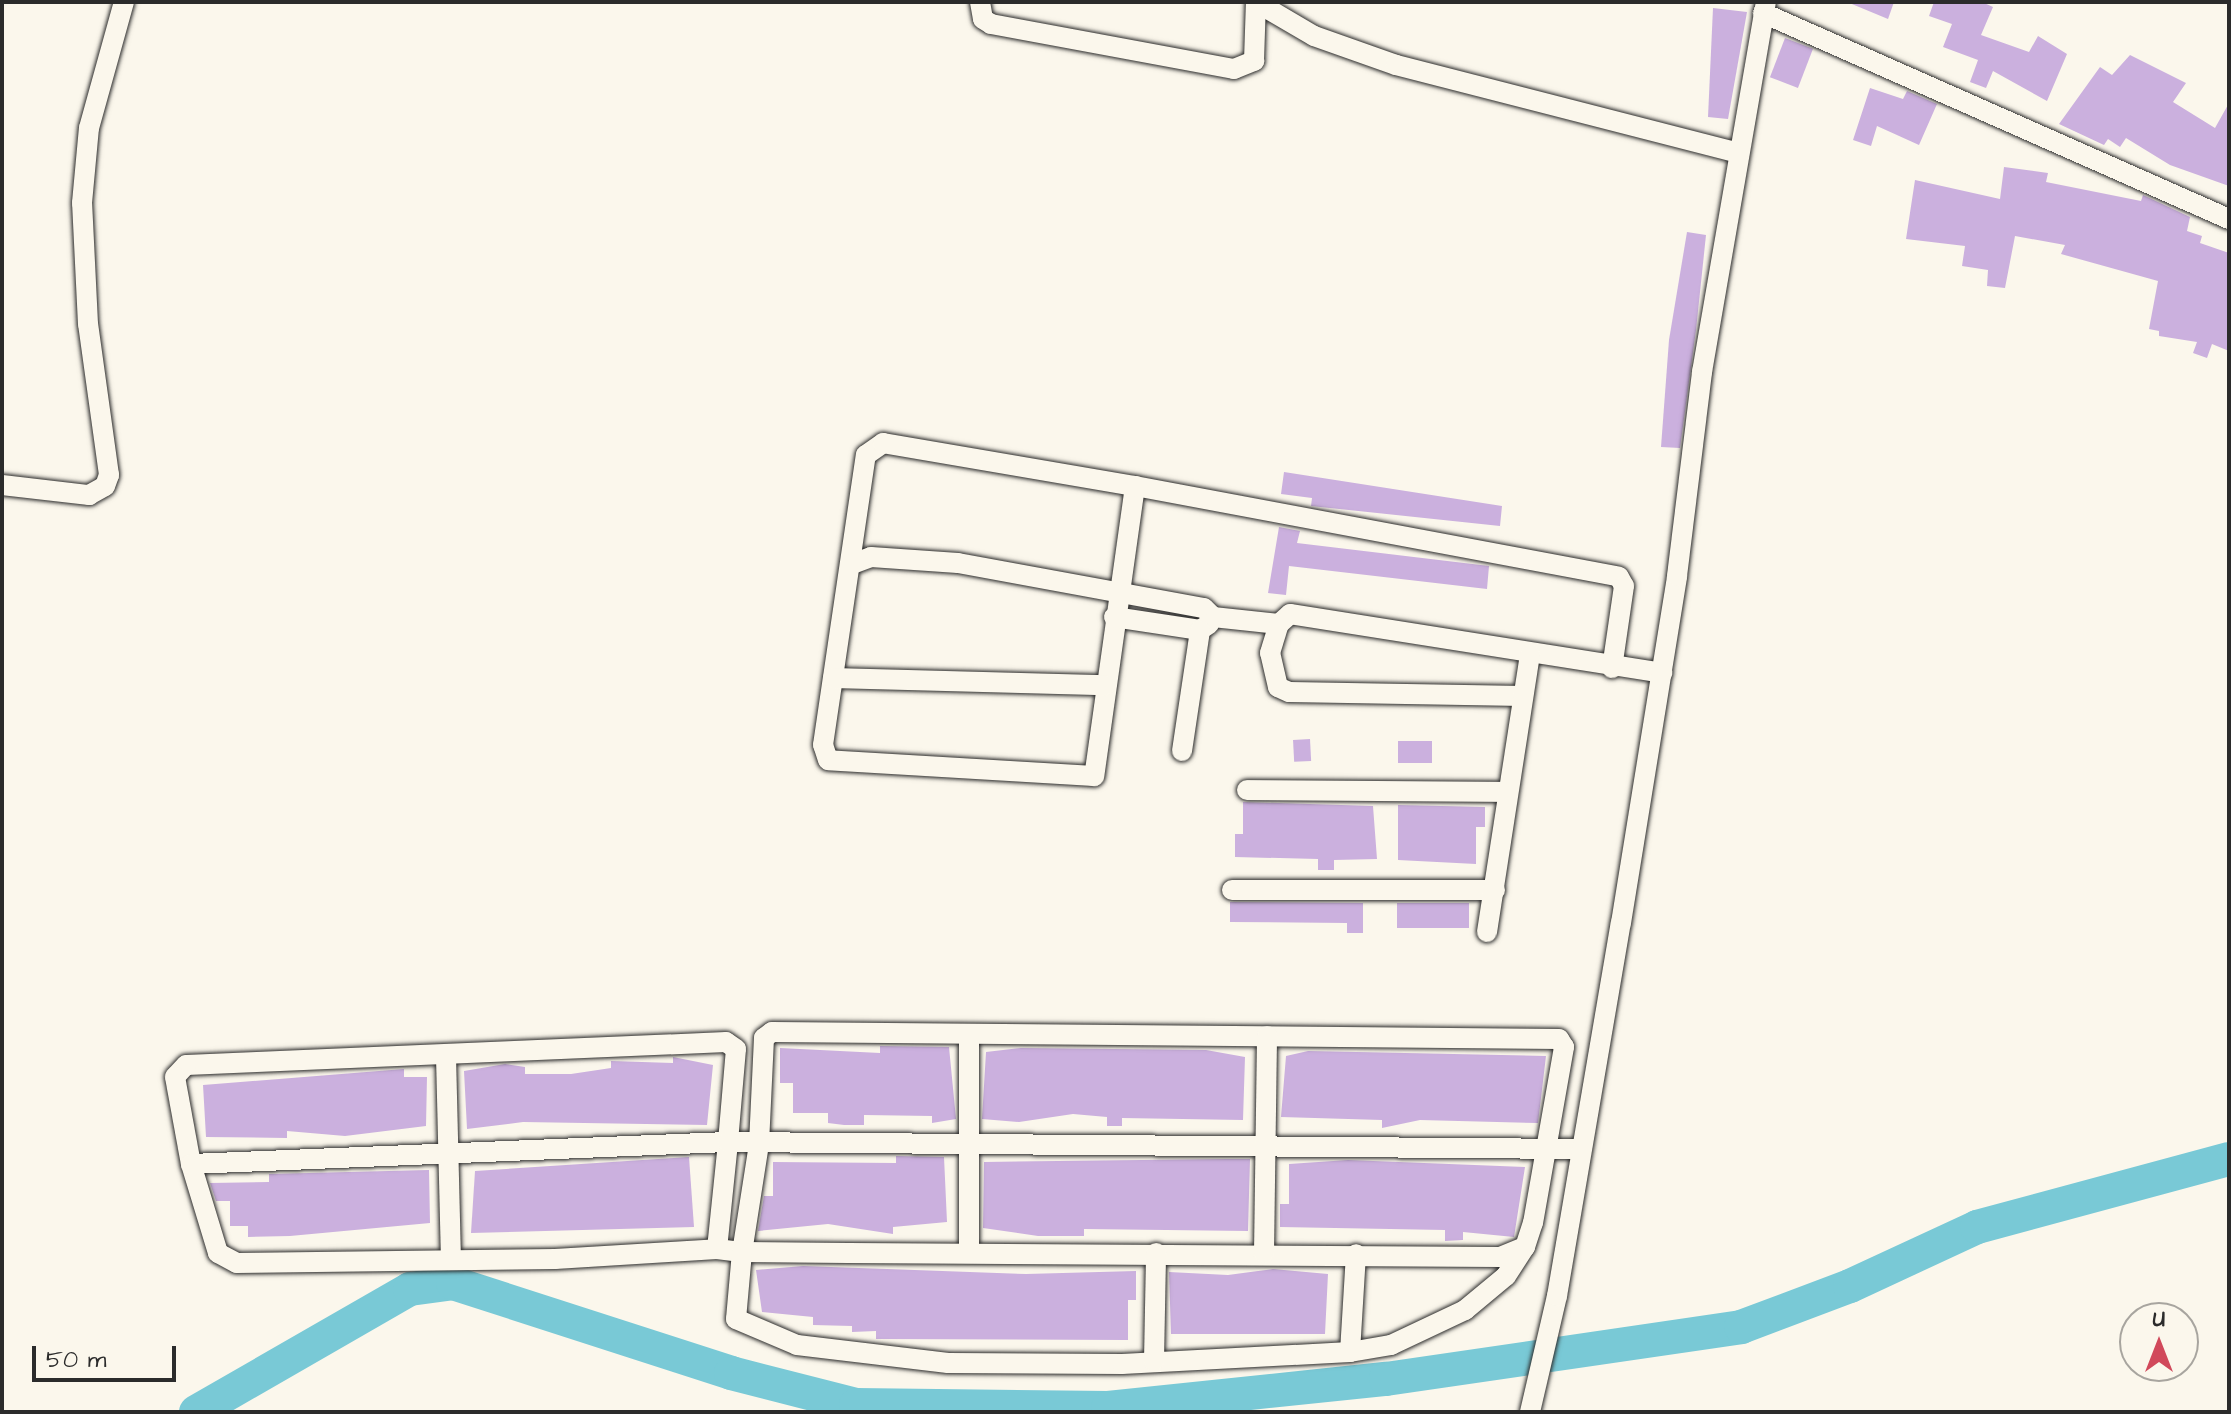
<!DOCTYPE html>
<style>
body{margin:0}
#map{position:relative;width:2231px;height:1414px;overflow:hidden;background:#fbf7ec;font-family:"Architects Daughter",sans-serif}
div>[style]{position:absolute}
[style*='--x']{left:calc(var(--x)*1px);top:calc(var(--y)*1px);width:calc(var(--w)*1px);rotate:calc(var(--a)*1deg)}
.river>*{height:34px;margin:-17px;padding:0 17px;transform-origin:17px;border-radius:17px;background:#79c9d6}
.building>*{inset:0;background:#cbb0de;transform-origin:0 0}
.roads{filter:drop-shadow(0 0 2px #2b2b2b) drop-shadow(0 0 2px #2b2b2b)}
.minor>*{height:20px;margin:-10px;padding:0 10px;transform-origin:10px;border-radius:10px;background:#fbf7ec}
span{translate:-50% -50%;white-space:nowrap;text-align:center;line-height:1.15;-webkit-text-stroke:7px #fbf7ec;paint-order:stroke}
.frame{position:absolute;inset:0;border:4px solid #2b2b2b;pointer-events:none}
.north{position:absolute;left:2119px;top:1302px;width:80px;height:80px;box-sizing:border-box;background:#fbf7ec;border:2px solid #a8a59f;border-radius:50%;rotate:0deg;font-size:22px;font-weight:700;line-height:32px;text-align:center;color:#2b2b2b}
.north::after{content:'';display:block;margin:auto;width:28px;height:36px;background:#d1495b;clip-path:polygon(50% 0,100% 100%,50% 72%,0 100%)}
.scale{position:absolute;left:32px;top:1346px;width:144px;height:36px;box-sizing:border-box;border:4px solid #2b2b2b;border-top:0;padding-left:10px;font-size:24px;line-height:28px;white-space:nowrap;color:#2b2b2b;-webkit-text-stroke:6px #fbf7ec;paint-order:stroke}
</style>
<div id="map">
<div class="river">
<i style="--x:196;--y:1412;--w:247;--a:-29.9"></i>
<i style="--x:410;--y:1289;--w:43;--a:-7.9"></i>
<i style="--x:453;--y:1283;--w:292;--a:17.9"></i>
<i style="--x:731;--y:1373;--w:129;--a:14.4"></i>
<i style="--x:856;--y:1405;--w:252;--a:0.7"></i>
<i style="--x:1108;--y:1408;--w:280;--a:-6"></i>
<i style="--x:1386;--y:1379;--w:359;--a:-8.3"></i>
<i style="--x:1741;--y:1327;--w:116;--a:-20.6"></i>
<i style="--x:1850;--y:1286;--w:140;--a:-24.9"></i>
<i style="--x:1977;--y:1227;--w:261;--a:-15.1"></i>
</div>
<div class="building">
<i style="clip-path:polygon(1847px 2px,1894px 2px,1888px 19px)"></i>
<i style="clip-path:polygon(1934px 2px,1982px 2px,1993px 7px,1981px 35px,2029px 52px,2038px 36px,2067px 54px,2047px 101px,1993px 71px,1986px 88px,1970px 82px,1978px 60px,1943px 47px,1952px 24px,1929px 16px)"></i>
<i style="clip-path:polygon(1713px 8px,1747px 12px,1728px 119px,1708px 117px)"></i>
<i style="left:1785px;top:38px;width:30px;height:42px;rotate:21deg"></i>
<i style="clip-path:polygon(2130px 55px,2186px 83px,2173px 102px,2215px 128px,2229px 103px,2229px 186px,2170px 165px,2126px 138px,2120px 147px,2108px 139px,2104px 145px,2059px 124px,2100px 67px,2112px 75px)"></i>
<i style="clip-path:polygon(1870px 88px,1903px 99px,1907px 91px,1937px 104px,1919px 145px,1877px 126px,1871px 146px,1853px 140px)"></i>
<i style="clip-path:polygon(2004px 167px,2048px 173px,2046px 182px,2141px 201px,2143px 195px,2190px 217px,2187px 231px,2202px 236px,2200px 243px,2229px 253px,2229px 351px,2212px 344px,2207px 358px,2193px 353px,2197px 342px,2159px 336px,2159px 331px,2149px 329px,2158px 281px,2061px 254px,2065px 245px,2015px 236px,2005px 288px,1987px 286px,1988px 270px,1962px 266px,1965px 246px,1906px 239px,1915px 180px,2000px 199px)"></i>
<i style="clip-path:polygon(1687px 232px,1706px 235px,1696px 330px,1680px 448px,1661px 447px,1669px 340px)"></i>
<i style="clip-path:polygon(1284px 472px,1502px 506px,1500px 526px,1311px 506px,1312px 498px,1281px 494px)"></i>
<i style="clip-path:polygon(1279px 527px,1300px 531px,1297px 543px,1489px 566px,1487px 589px,1289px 566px,1286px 595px,1268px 593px)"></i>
<i style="left:1310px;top:739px;width:22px;height:17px;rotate:87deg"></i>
<i style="left:1398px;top:741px;width:34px;height:22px"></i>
<i style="clip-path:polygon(1243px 802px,1373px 806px,1377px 859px,1334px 860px,1334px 870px,1318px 870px,1318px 859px,1235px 857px,1235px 834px,1243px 834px)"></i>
<i style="clip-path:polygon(1398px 805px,1485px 807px,1485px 827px,1476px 827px,1476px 864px,1398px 860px)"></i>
<i style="clip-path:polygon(1230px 902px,1363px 903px,1363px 933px,1347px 933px,1347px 923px,1230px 922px)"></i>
<i style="left:1397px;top:903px;width:72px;height:25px"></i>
<i style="clip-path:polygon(880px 1046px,949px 1047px,956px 1119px,932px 1123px,932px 1116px,864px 1115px,864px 1125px,844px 1125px,828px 1123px,828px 1113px,793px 1113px,793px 1083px,780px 1083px,780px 1048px,880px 1053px)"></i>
<i style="clip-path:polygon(1021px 1048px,1206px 1050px,1245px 1057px,1243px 1120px,1122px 1118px,1122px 1126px,1107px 1126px,1107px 1117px,1073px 1114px,1019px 1122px,982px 1119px,986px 1052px)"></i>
<i style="clip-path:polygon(1308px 1051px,1546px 1056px,1538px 1123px,1420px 1120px,1382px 1128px,1382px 1120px,1281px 1117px,1286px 1056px)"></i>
<i style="clip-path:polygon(673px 1057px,713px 1065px,707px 1125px,523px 1122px,467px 1129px,464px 1071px,505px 1064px,525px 1067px,525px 1074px,571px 1074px,611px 1068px,611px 1061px,673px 1063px)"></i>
<i style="clip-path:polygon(404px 1069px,404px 1077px,427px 1077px,426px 1126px,345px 1136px,287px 1131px,287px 1138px,206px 1137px,203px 1085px)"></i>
<i style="clip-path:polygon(896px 1156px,944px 1157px,947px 1222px,893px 1227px,893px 1234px,828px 1224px,758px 1231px,764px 1196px,773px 1196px,773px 1162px,896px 1163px)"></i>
<i style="clip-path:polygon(689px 1157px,694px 1227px,471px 1233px,475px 1171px)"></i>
<i style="clip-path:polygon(1227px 1159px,1250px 1159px,1248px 1231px,1084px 1229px,1084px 1236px,1038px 1236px,983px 1228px,984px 1162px)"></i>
<i style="clip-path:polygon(1348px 1160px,1525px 1167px,1514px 1237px,1463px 1232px,1463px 1240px,1445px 1241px,1445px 1230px,1280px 1227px,1280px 1204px,1289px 1204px,1289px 1164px)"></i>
<i style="clip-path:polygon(429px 1170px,430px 1223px,290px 1236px,248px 1237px,248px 1226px,230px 1226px,230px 1201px,216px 1201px,210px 1183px,269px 1182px,269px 1174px)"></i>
<i style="clip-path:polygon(803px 1266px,1026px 1274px,1136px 1271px,1136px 1300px,1128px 1300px,1128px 1340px,876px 1339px,876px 1331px,852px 1332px,852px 1326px,813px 1325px,813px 1317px,762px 1312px,756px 1270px)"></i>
<i style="clip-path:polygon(1273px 1269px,1328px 1274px,1325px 1334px,1171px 1334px,1169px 1272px,1228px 1275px)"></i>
</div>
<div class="roads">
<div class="minor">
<i style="--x:980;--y:2;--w:17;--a:80"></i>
<i style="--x:983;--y:19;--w:9;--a:32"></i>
<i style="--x:991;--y:24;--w:247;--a:10.5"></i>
<i style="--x:1234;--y:69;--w:22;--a:-22"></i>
<i style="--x:1254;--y:61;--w:59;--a:-88.1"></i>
<i style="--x:1256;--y:2;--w:67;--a:30.4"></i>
<i style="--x:1314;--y:36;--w:87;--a:19.5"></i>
<i style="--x:1396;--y:65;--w:353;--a:14.4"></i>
<i style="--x:1763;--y:13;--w:510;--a:23.85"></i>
<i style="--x:2;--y:485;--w:88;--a:6.6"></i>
<i style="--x:89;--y:495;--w:18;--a:-29"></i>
<i style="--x:105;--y:486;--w:12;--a:-70"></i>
<i style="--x:109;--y:475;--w:152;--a:-97.9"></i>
<i style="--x:88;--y:324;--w:121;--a:-92.8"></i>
<i style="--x:82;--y:203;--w:75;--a:-84.7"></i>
<i style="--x:89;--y:128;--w:131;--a:-74.5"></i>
<i style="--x:1135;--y:486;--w:293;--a:98"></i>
<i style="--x:1094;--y:776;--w:266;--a:-176.6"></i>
<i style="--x:828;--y:760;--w:16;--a:-108"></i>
<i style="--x:823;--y:745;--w:293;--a:-81.6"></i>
<i style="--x:866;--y:455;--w:21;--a:-35"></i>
<i style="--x:883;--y:443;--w:256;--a:9.7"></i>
<i style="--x:1135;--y:486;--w:492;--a:10.6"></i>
<i style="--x:1619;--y:577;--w:10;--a:61"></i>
<i style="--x:1624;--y:586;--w:83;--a:98.3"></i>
<i style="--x:852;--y:564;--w:20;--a:-20"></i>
<i style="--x:871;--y:557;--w:87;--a:3.9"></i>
<i style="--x:958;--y:563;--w:250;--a:10.4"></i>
<i style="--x:1204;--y:608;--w:13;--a:45"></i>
<i style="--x:1213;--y:617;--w:66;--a:6.1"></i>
<i style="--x:1114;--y:617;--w:87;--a:8.6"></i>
<i style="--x:1200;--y:630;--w:11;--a:-34"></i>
<i style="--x:833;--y:678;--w:272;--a:1.5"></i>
<i style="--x:1523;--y:696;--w:234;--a:-179"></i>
<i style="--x:1289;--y:692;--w:12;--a:-156"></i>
<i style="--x:1278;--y:687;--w:35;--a:-103"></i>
<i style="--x:1270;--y:653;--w:30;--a:-73"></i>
<i style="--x:1279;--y:624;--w:15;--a:-42"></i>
<i style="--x:1290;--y:614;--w:377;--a:9"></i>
<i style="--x:1182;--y:751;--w:122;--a:-81.5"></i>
<i style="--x:1247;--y:790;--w:261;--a:0.4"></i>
<i style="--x:1232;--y:890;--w:263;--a:0"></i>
<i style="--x:1487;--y:932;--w:281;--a:-81.2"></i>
<i style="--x:969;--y:1036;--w:214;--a:90"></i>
<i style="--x:446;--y:1056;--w:201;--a:88.6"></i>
<i style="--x:191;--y:1164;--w:93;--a:73.1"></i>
<i style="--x:218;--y:1253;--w:21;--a:28"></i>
<i style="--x:237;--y:1263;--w:318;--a:-0.7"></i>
<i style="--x:555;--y:1259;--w:162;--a:-3.5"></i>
<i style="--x:717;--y:1249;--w:25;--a:7"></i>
<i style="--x:742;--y:1252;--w:106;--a:0.5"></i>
<i style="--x:848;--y:1253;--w:652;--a:0.35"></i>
<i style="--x:1500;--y:1257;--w:27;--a:-22"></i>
<i style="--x:1525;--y:1247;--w:25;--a:-72"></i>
<i style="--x:1533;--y:1223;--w:179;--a:-80"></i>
<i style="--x:1564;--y:1047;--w:9;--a:-122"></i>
<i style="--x:1559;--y:1039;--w:787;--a:-179.49"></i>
<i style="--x:772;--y:1032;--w:10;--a:143"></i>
<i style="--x:764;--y:1038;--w:106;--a:92.7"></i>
<i style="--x:759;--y:1144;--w:109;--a:98.9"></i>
<i style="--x:742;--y:1252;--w:67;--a:95.1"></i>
<i style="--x:736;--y:1319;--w:66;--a:23.1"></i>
<i style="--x:797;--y:1345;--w:152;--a:6.8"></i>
<i style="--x:948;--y:1363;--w:174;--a:0.3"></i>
<i style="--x:1122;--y:1364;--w:228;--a:-3"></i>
<i style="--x:1350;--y:1352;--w:42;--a:-9.7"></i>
<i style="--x:1391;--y:1345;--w:82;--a:-25.3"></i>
<i style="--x:1465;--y:1310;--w:53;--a:-39.7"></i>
<i style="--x:1506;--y:1276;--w:35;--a:-57"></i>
<i style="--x:717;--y:1249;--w:108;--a:-84.1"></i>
<i style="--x:728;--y:1142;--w:93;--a:-85.1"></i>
<i style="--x:736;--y:1049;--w:12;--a:-145"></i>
<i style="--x:726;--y:1042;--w:540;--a:177.56"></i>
<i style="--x:186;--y:1065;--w:16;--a:133"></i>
<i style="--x:175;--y:1077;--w:88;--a:79.6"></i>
<i style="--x:191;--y:1164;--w:537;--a:-2.35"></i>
<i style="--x:728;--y:1142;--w:853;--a:0.47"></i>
<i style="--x:1264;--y:1253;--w:217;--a:-89.2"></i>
<i style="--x:1350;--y:1352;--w:98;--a:-86.5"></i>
<i style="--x:1154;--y:1361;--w:108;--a:-88.9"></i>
<i style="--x:1530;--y:1412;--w:119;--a:-76.9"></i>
<i style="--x:1557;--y:1296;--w:378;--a:-80.3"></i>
<i style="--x:1621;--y:923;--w:351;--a:-80.8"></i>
<i style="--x:1677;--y:576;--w:206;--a:-83"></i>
<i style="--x:1702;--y:372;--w:375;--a:-80.2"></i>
</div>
</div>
<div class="frame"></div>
<div class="north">U</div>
<div class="scale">50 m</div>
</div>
